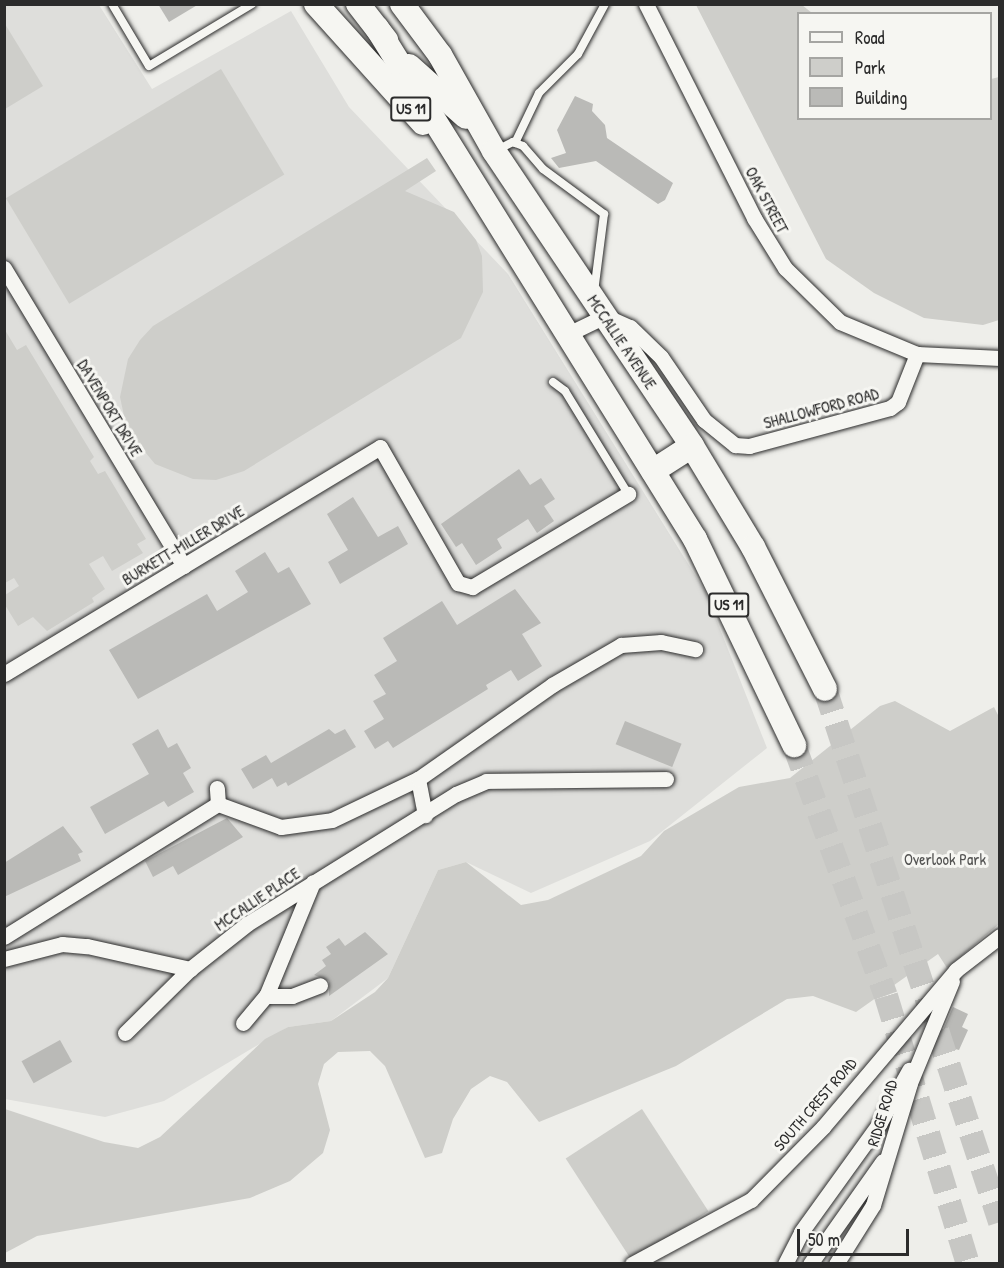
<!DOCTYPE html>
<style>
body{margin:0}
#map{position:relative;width:1004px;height:1268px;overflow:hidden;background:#eeeeea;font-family:"Patrick Hand",sans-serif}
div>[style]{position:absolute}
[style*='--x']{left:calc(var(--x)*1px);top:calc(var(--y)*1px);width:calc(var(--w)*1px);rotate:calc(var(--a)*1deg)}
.built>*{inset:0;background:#dededb}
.green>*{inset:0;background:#cececa;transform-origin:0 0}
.building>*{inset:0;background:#babab7;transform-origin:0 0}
.primary-tunnel>*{height:24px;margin-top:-12px;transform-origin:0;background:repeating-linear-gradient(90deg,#c7c7c4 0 24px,transparent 0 36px)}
.roads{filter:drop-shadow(0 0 2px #2b2b2b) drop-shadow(0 0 2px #2b2b2b)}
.lane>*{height:8px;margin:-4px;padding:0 4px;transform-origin:4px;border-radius:4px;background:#f6f6f2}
.street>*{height:15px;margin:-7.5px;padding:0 7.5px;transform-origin:7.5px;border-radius:7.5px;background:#f6f6f2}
.primary>*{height:24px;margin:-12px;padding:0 12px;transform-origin:12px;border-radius:12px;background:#f6f6f2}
span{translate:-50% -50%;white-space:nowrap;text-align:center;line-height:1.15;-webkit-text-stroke:6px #f6f6f2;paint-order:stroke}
.shield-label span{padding:2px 4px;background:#f6f6f2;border:2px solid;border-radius:4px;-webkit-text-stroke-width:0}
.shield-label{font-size:15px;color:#2b2b2b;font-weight:700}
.street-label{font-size:16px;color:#2b2b2b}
.park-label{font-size:16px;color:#545453}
.frame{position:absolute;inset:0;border:6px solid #2b2b2b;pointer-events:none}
.legend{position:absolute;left:797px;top:12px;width:195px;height:108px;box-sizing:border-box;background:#f6f6f2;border:2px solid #a5a5a2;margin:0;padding:8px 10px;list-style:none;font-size:18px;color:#2b2b2b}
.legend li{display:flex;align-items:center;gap:12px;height:30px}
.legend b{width:30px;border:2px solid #a5a5a2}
.scale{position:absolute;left:797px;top:1229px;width:112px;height:27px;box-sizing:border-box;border:3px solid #2b2b2b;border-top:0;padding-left:8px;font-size:18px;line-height:21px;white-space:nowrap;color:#2b2b2b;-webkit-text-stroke:4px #f6f6f2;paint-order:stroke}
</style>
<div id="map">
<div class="built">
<i style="clip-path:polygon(4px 5px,99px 5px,152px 89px,291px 11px,349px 107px,508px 274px,705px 591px,767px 748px,650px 841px,531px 893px,466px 862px,438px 870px,388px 978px,331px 1021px,288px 1027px,164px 1101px,105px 1117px,5px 1099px)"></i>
</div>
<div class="green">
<i style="clip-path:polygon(696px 5px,802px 5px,812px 13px,798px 14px,798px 118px,990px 118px,991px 79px,999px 77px,999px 320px,983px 325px,924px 318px,874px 293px,826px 259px)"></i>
<i style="clip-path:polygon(5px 24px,43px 86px,5px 109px,4px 109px)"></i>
<i style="left:221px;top:69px;width:123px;height:251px;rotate:59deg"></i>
<i style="clip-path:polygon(427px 158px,436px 171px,405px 191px,454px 212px,476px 240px,482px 256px,483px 292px,461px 338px,244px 471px,216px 480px,193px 479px,155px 464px,127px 430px,120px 397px,128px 359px,140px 340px,153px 326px)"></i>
<i style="clip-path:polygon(5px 330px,17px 350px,26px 345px,94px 457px,90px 461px,98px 474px,105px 471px,146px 539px,137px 544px,143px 553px,112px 571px,103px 556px,89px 564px,105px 589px,92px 598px,94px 602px,47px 631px,33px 617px,18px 626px,5px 605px,5px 595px,19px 586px,14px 578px,5px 583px)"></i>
<i style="clip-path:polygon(895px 701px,950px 731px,994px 707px,999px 717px,999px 924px,947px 968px,938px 954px,856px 1012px,813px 996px,787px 999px,676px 1066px,539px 1122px,507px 1082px,490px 1076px,471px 1089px,453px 1119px,442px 1153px,425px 1158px,385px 1066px,370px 1051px,338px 1052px,324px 1064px,318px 1084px,330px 1130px,323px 1153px,290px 1181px,250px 1198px,37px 1236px,5px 1253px,5px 1109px,104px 1142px,138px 1148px,160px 1137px,265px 1039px,288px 1027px,331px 1021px,375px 992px,388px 978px,438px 870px,466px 862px,521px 905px,548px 900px,641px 856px,664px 831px,739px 787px,790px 778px,880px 706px)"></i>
<i style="left:642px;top:1109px;width:122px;height:91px;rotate:57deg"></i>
</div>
<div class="building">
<i style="clip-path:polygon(158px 4px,199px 4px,169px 22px)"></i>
<i style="clip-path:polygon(575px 96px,593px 104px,592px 111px,605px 125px,607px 138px,673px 183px,665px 200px,658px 204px,596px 161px,559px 168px,551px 158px,566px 153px,557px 130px)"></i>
<i style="clip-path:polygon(519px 469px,530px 485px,541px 478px,555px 499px,544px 506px,554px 521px,537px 533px,528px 519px,497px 539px,502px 548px,476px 565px,462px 543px,456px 547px,441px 524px)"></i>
<i style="clip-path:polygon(353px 497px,378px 537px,398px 526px,408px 544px,340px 584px,328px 562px,348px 550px,327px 514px)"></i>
<i style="clip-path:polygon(265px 552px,278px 573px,289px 567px,311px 604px,138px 699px,109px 650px,207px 594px,217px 611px,248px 592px,235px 571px)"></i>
<i style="clip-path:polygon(515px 589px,541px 623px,522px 634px,542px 666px,518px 681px,511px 670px,486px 685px,488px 689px,393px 748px,388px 741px,375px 749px,364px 731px,384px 719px,373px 701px,386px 694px,374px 675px,397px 661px,383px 638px,442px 601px,457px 625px)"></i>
<i style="left:625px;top:721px;width:61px;height:25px;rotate:22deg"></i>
<i style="clip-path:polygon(158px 729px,168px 748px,177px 743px,191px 768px,183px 773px,194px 792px,168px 807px,164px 801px,105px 834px,90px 807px,149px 774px,132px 744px)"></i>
<i style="clip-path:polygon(329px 729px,335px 734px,345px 729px,356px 747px,288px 786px,286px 782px,277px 787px,272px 778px,253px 789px,241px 769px,266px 755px,271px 763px)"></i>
<i style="clip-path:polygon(227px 818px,243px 837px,178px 875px,173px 866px,153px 877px,145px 861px)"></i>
<i style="clip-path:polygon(63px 826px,83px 852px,78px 854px,81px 861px,4px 897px,4px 863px)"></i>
<i style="clip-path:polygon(365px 932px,388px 954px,329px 996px,329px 981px,314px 975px,326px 966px,322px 960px,331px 954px,326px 947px,339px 938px,345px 946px)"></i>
<i style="clip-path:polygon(953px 1007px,968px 1014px,962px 1027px,968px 1030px,959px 1050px,937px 1044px)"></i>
<i style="left:60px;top:1040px;width:25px;height:44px;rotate:61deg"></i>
</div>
<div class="primary-tunnel">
<i style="--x:825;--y:689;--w:561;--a:71.82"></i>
<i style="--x:794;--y:745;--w:267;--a:69.9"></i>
<i style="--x:886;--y:996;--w:280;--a:73"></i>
</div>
<div class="roads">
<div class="lane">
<i style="--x:112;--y:4;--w:72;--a:59.2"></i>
<i style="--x:149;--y:66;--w:120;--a:-31"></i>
<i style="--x:515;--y:143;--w:55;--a:-64.4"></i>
<i style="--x:539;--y:93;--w:55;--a:-45"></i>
<i style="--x:578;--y:54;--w:57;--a:-61.6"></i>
<i style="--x:497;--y:150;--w:18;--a:-27"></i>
<i style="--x:513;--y:142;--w:11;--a:22"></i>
<i style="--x:523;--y:146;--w:30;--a:49"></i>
<i style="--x:543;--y:169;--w:76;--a:36.4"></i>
<i style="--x:604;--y:214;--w:79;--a:97.3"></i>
<i style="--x:553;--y:382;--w:15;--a:37"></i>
<i style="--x:565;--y:391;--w:121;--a:58.5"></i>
</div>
<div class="street">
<i style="--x:646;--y:4;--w:240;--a:63.2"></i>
<i style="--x:754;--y:218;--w:59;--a:58.2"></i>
<i style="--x:785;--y:268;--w:77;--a:44.5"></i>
<i style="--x:840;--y:322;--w:83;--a:22.6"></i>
<i style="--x:917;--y:354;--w:83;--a:2.8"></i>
<i style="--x:4;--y:268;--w:348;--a:58.9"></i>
<i style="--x:570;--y:333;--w:39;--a:-26"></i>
<i style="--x:605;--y:316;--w:27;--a:24"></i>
<i style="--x:630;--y:327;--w:43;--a:44.1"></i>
<i style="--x:661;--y:357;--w:76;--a:55.7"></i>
<i style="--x:704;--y:420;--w:40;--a:39"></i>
<i style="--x:735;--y:445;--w:14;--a:4"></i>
<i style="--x:749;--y:446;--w:146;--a:-15.1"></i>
<i style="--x:890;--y:408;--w:10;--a:-37"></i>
<i style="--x:898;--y:402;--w:52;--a:-68.4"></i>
<i style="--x:4;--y:674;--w:439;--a:-31.1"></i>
<i style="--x:380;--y:447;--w:157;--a:60.2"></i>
<i style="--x:458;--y:583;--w:15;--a:16"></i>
<i style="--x:472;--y:587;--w:182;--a:-30.8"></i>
<i style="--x:418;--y:779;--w:37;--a:79"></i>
<i style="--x:218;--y:804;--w:67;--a:20.1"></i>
<i style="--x:281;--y:827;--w:51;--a:-7.8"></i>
<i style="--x:332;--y:820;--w:95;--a:-25.5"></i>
<i style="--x:418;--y:779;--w:164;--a:-35"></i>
<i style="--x:552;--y:685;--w:80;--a:-30.1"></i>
<i style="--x:621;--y:645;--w:40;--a:-4.3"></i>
<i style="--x:661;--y:642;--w:35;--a:12"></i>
<i style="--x:4;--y:937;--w:252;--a:-31.9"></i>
<i style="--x:218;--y:804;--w:16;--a:-94"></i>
<i style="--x:4;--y:959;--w:60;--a:-14.5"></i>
<i style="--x:62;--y:944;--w:25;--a:5"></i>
<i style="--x:87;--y:946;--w:106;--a:12.6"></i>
<i style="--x:266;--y:996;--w:123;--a:-67.6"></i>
<i style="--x:243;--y:1023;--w:35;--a:-50"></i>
<i style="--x:266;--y:996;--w:26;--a:0"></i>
<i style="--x:292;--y:996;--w:30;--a:-21"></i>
<i style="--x:125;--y:1033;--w:91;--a:-44.6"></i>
<i style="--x:190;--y:969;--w:73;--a:-38.3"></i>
<i style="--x:247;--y:924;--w:246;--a:-31.9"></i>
<i style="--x:456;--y:794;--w:33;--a:-23"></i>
<i style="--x:486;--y:781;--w:180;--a:-0.6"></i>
<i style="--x:632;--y:1264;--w:135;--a:-28.3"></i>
<i style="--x:751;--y:1200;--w:103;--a:-45.4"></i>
<i style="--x:823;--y:1127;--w:206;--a:-49.7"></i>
<i style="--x:956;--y:970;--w:56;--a:-37.7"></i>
<i style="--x:785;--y:1264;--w:36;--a:-63"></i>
<i style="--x:801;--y:1232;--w:133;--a:-54.2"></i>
<i style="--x:879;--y:1124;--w:62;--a:-60.9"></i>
<i style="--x:810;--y:1264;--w:126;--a:-54.7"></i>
<i style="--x:836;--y:1264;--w:70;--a:-57.9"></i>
<i style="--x:873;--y:1205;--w:127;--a:-73.1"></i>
<i style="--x:910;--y:1083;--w:110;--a:-67.6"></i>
</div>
<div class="primary">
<i style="--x:316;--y:4;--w:160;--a:48"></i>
<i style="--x:358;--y:4;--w:46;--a:52.1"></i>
<i style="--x:402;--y:4;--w:64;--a:53.3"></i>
<i style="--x:440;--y:55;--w:110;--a:60.6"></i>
<i style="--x:494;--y:151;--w:355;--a:56.1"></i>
<i style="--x:692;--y:446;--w:118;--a:58.9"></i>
<i style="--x:753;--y:547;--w:159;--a:63.1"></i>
<i style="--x:377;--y:28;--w:602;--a:58.11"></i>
<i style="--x:695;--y:539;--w:229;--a:64.3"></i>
<i style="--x:409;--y:66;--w:76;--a:41.8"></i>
<i style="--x:653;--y:471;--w:46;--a:-32.7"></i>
</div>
</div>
<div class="shield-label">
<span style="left:411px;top:109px">US 11</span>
<span style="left:729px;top:605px">US 11</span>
</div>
<div class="street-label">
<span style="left:767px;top:200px;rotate:62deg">OAK STREET</span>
<span style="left:622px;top:342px;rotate:56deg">MCCALLIE AVENUE</span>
<span style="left:110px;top:408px;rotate:59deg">DAVENPORT DRIVE</span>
<span style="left:821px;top:408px;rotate:-15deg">SHALLOWFORD ROAD</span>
<span style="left:183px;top:545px;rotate:-31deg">BURKETT-MILLER DRIVE</span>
<span style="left:257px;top:899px;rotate:-34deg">MCCALLIE PLACE</span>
<span style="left:815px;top:1104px;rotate:-49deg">SOUTH CREST ROAD</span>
<span style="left:882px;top:1113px;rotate:-73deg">RIDGE ROAD</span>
</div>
<div class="park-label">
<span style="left:945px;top:859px">Overlook Park</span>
</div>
<div class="frame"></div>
<ul class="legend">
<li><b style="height:8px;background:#f6f6f2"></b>Road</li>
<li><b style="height:16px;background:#cececa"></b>Park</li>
<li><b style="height:16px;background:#babab7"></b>Building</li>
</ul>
<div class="scale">50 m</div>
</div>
